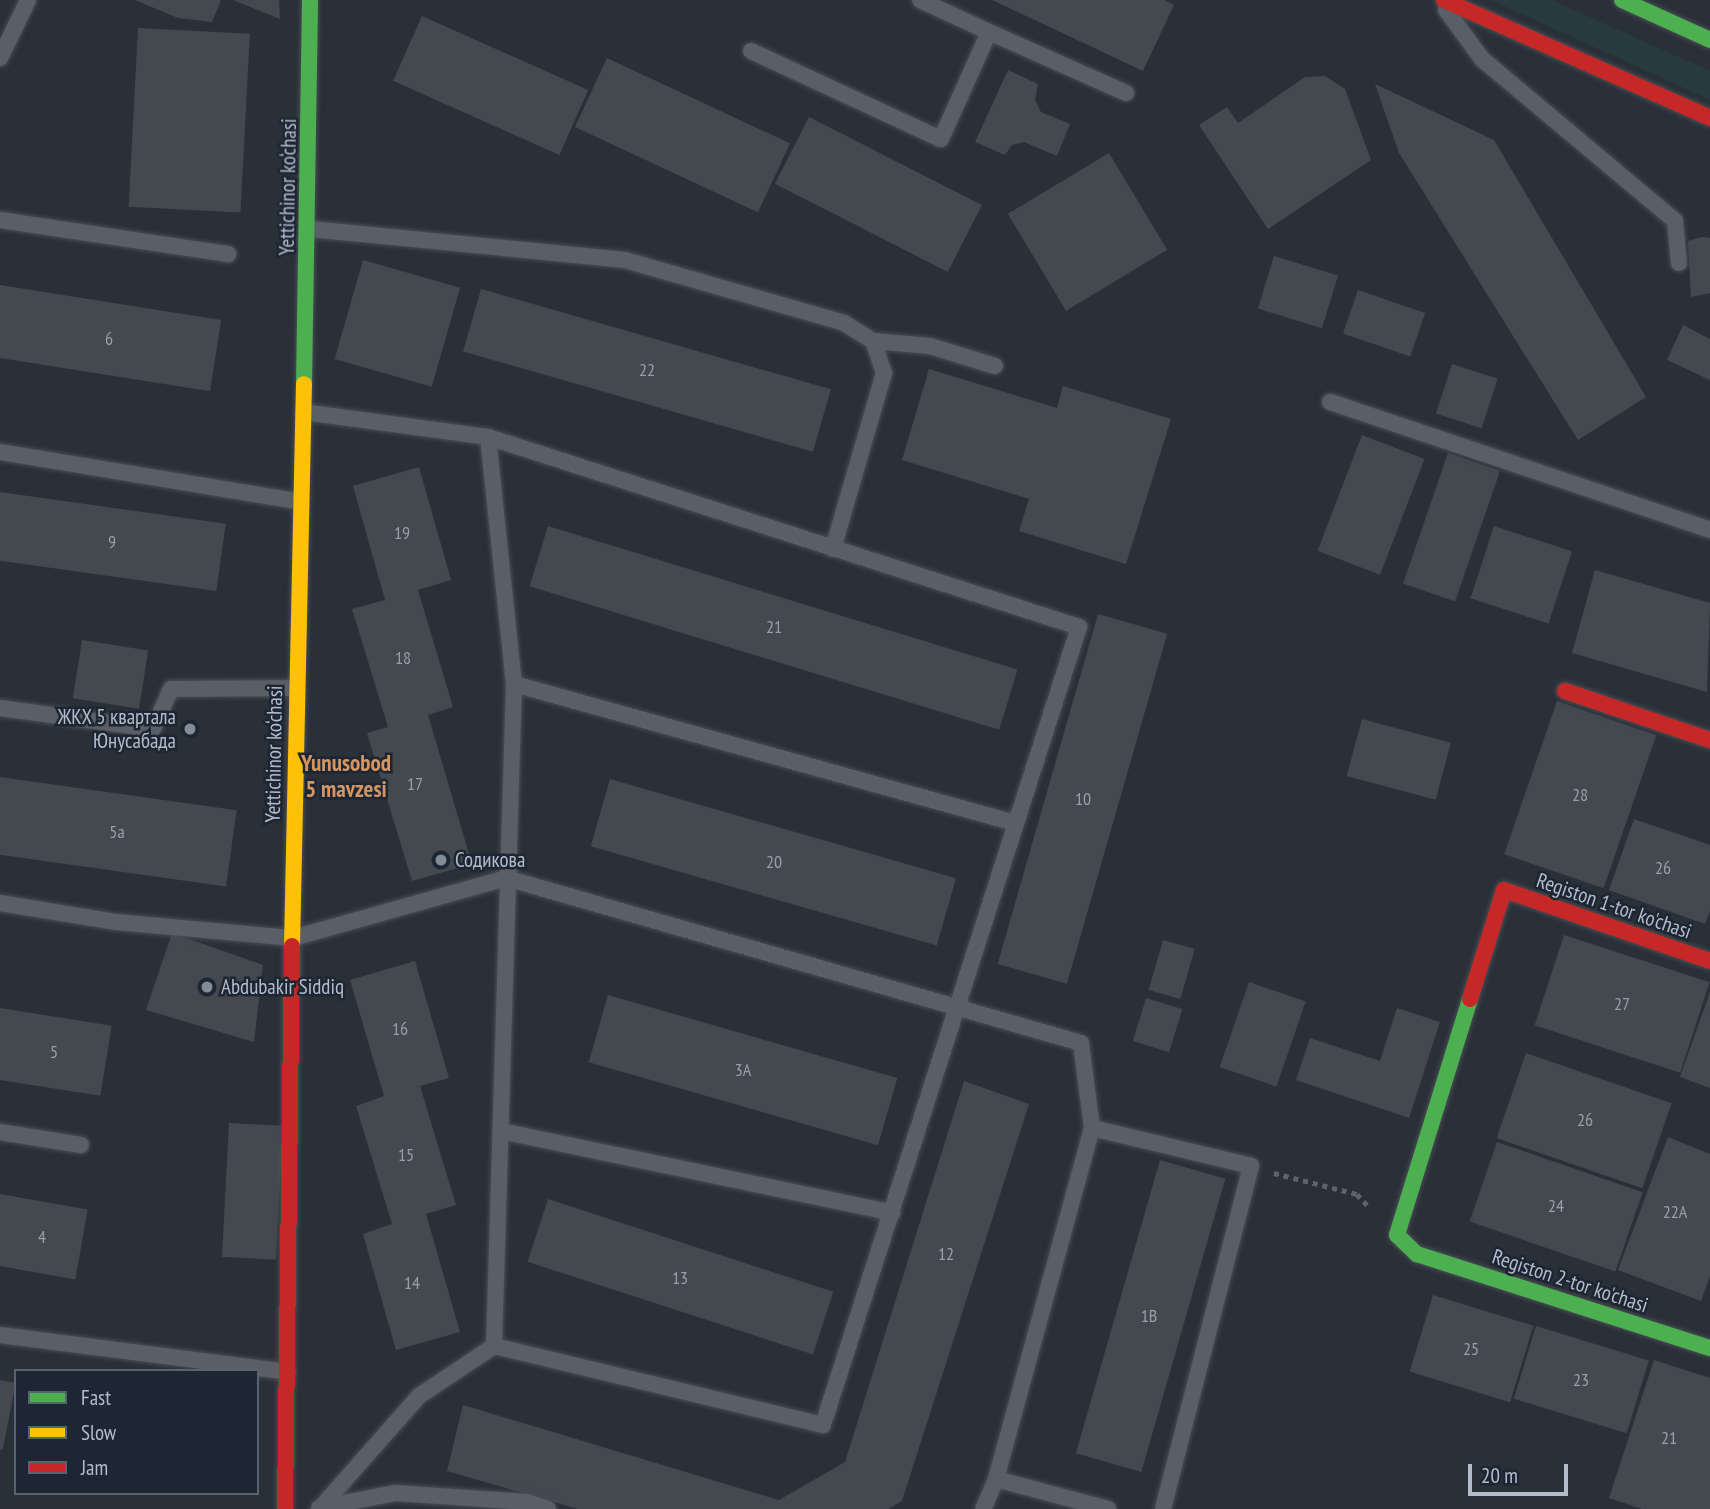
<!DOCTYPE html>
<meta charset="utf-8">
<style>
body{margin:0}
#map{position:relative;width:1710px;height:1509px;overflow:hidden;background:#2a3038;font-family:"PT Sans Narrow",sans-serif}
div>[style]{position:absolute}
[style*='--x']{left:calc(var(--x)*1px);top:calc(var(--y)*1px);width:calc(var(--w)*1px);rotate:calc(var(--a)*1deg)}
.green>*{inset:0;background:#273a3e}
.building>*{inset:0;background:#444950;transform-origin:0 0}
.path>*{height:4.5px;margin-top:-2.25px;transform-origin:0;background:repeating-linear-gradient(90deg,#5d636a 0 5px,transparent 0 10px)}
.roads{filter:drop-shadow(0 0 2px #484c53) drop-shadow(0 0 2px #484c53)}
.lane>*{height:16px;margin:-8px;padding:0 8px;transform-origin:8px;border-radius:8px;background:#5a5e66}
.fast>*{height:16px;margin:-8px;padding:0 8px;transform-origin:8px;border-radius:8px;background:#4caf50}
.slow>*{height:16px;margin:-8px;padding:0 8px;transform-origin:8px;border-radius:8px;background:#ffc107}
.jam>*{height:16px;margin:-8px;padding:0 8px;transform-origin:8px;border-radius:8px;background:#c62828}
.dots>*{width:19px;height:19px;translate:-50% -50%;box-sizing:border-box;border:4px solid #1d2633;border-radius:50%}
span{translate:-50% -50%;white-space:nowrap;text-align:center;line-height:1.15;-webkit-text-stroke:5px #1d2633;paint-order:stroke}
.number-label{font-size:18px;color:#989fab}
.number-label span{-webkit-text-stroke-width:0}
.street-label{font-size:21px;color:#b4bcc9}
.poi-label{font-size:21px;color:#b4bcc9}
.right{translate:-100% -50%;text-align:right}
.left{translate:0 -50%;text-align:left}
.neighbourhood-label{font-size:23px;color:#d59563;font-weight:700}
.legend{position:absolute;left:14px;top:1369px;width:245px;height:126px;box-sizing:border-box;background:#1d2633;border:2px solid #59626f;margin:0;padding:9px 12px;list-style:none;font-size:21px;color:#b4bcc9}
.legend li{display:flex;align-items:center;gap:14px;height:35px}
.legend b{width:35px;border:2px solid #59626f}
.scale{position:absolute;left:1468px;top:1464px;width:100px;height:32px;box-sizing:border-box;border:4px solid #b4bcc9;border-top:0;padding-left:9px;font-size:21px;line-height:24px;white-space:nowrap;color:#b4bcc9;-webkit-text-stroke:5px #1d2633;paint-order:stroke}
</style>
<div id="map">
<div class="green">
<i style="clip-path:polygon(1491px 0,1552px 0,1710px 71px,1710px 100px)"></i>
</div>
<div class="building">
<i style="clip-path:polygon(135px 0,221px 0,212px 22px,178px 18px)"></i>
<i style="clip-path:polygon(233px 0,279px 0,280px 19px)"></i>
<i style="clip-path:polygon(992px 0,1164px 0,1174px 5px,1143px 71px)"></i>
<i style="left:422px;top:16px;width:182px;height:71px;rotate:24deg"></i>
<i style="left:138px;top:28px;width:112px;height:179px;rotate:3deg"></i>
<i style="left:607px;top:58px;width:202px;height:76px;rotate:25deg"></i>
<i style="clip-path:polygon(1008px 70px,1038px 84px,1035px 100px,1041px 112px,1070px 124px,1057px 156px,1024px 142px,1012px 145px,1005px 155px,975px 142px)"></i>
<i style="clip-path:polygon(1325px 76px,1345px 89px,1371px 160px,1268px 229px,1199px 125px,1227px 107px,1238px 123px,1305px 77px)"></i>
<i style="clip-path:polygon(1375px 84px,1494px 140px,1646px 397px,1578px 440px,1399px 153px)"></i>
<i style="left:809px;top:117px;width:194px;height:75px;rotate:27deg"></i>
<i style="left:1109px;top:153px;width:113px;height:118px;rotate:59deg"></i>
<i style="clip-path:polygon(1702px 237px,1710px 238px,1710px 293px,1691px 297px,1688px 241px)"></i>
<i style="left:1274px;top:256px;width:67px;height:55px;rotate:17deg"></i>
<i style="left:363px;top:260px;width:101px;height:103px;rotate:16deg"></i>
<i style="left:0;top:285px;width:224px;height:72px;rotate:9deg"></i>
<i style="left:481px;top:289px;width:364px;height:65px;rotate:16deg"></i>
<i style="left:1358px;top:290px;width:71px;height:46px;rotate:19deg"></i>
<i style="clip-path:polygon(1683px 325px,1710px 339px,1710px 380px,1667px 360px)"></i>
<i style="left:1452px;top:364px;width:48px;height:52px;rotate:18deg"></i>
<i style="clip-path:polygon(929px 369px,1057px 408px,1063px 386px,1171px 419px,1126px 564px,1019px 531px,1029px 499px,902px 460px)"></i>
<i style="left:1362px;top:435px;width:67px;height:124px;rotate:21deg"></i>
<i style="left:1448px;top:453px;width:55px;height:138px;rotate:19deg"></i>
<i style="clip-path:polygon(419px 467px,451px 580px,418px 590px,453px 707px,428px 715px,472px 864px,412px 881px,367px 733px,388px 727px,352px 609px,385px 600px,353px 486px)"></i>
<i style="left:0;top:492px;width:228px;height:68px;rotate:8deg"></i>
<i style="left:548px;top:526px;width:491px;height:63px;rotate:17deg"></i>
<i style="left:1494px;top:526px;width:82px;height:76px;rotate:18deg"></i>
<i style="clip-path:polygon(1595px 570px,1710px 603px,1707px 692px,1572px 653px)"></i>
<i style="left:1098px;top:614px;width:72px;height:364px;rotate:16deg"></i>
<i style="left:82px;top:640px;width:67px;height:59px;rotate:9deg"></i>
<i style="left:1557px;top:701px;width:105px;height:162px;rotate:19deg"></i>
<i style="left:1362px;top:719px;width:92px;height:59px;rotate:15deg"></i>
<i style="left:0;top:777px;width:239px;height:77px;rotate:8deg"></i>
<i style="left:610px;top:779px;width:360px;height:70px;rotate:16deg"></i>
<i style="clip-path:polygon(1634px 819px,1710px 845px,1710px 911px,1705px 924px,1609px 890px)"></i>
<i style="clip-path:polygon(172px 933px,263px 965px,254px 1042px,146px 1010px)"></i>
<i style="left:1564px;top:935px;width:153px;height:95px;rotate:18deg"></i>
<i style="left:1163px;top:940px;width:33px;height:52px;rotate:16deg"></i>
<i style="clip-path:polygon(415px 961px,449px 1078px,420px 1086px,456px 1205px,426px 1214px,460px 1332px,396px 1350px,363px 1234px,392px 1224px,356px 1106px,384px 1096px,350px 980px)"></i>
<i style="left:1249px;top:982px;width:60px;height:90px;rotate:19deg"></i>
<i style="clip-path:polygon(1710px 992px,1710px 1088px,1680px 1077px)"></i>
<i style="left:608px;top:995px;width:301px;height:70px;rotate:16deg"></i>
<i style="left:1146px;top:998px;width:38px;height:45px;rotate:17deg"></i>
<i style="left:0;top:1008px;width:113px;height:71px;rotate:9deg"></i>
<i style="clip-path:polygon(1397px 1008px,1440px 1022px,1409px 1118px,1296px 1080px,1310px 1038px,1380px 1061px)"></i>
<i style="left:1526px;top:1053px;width:154px;height:90px;rotate:19deg"></i>
<i style="clip-path:polygon(964px 1081px,1029px 1104px,902px 1501px,888px 1509px,578px 1509px,447px 1471px,463px 1405px,779px 1500px,845px 1462px)"></i>
<i style="left:229px;top:1123px;width:54px;height:134px;rotate:3deg"></i>
<i style="clip-path:polygon(1668px 1137px,1710px 1154px,1710px 1276px,1701px 1301px,1618px 1270px)"></i>
<i style="left:1497px;top:1142px;width:154px;height:84px;rotate:19deg"></i>
<i style="left:1160px;top:1160px;width:68px;height:305px;rotate:16deg"></i>
<i style="left:0;top:1194px;width:89px;height:71px;rotate:10deg"></i>
<i style="left:548px;top:1199px;width:300px;height:66px;rotate:18deg"></i>
<i style="left:1433px;top:1295px;width:105px;height:80px;rotate:17deg"></i>
<i style="left:1536px;top:1326px;width:118px;height:76px;rotate:17deg"></i>
<i style="clip-path:polygon(1654px 1360px,1710px 1378px,1710px 1509px,1642px 1509px,1609px 1498px)"></i>
<i style="left:0;top:1380px;width:16px;height:68px;rotate:11deg"></i>
</div>
<div class="path">
<i style="--x:1274;--y:1173;--w:86;--a:14.2"></i>
<i style="--x:1357;--y:1194;--w:18;--a:47"></i>
</div>
<div class="roads">
<div class="lane">
<i style="--x:1446;--y:10;--w:61;--a:53.7"></i>
<i style="--x:1482;--y:59;--w:252;--a:40"></i>
<i style="--x:1675;--y:221;--w:42;--a:84.6"></i>
<i style="--x:989;--y:32;--w:150;--a:24"></i>
<i style="--x:751;--y:51;--w:209;--a:24.9"></i>
<i style="--x:941;--y:139;--w:117;--a:-65.8"></i>
<i style="--x:989;--y:32;--w:76;--a:-155.1"></i>
<i style="--x:0;--y:58;--w:64;--a:-64.2"></i>
<i style="--x:0;--y:220;--w:231;--a:8.5"></i>
<i style="--x:310;--y:229;--w:317;--a:5.6"></i>
<i style="--x:625;--y:260;--w:228;--a:16"></i>
<i style="--x:844;--y:323;--w:34;--a:32"></i>
<i style="--x:873;--y:341;--w:34;--a:71"></i>
<i style="--x:884;--y:373;--w:183;--a:106.2"></i>
<i style="--x:873;--y:341;--w:57;--a:5"></i>
<i style="--x:930;--y:346;--w:68;--a:17.1"></i>
<i style="--x:1330;--y:402;--w:401;--a:18.6"></i>
<i style="--x:303;--y:412;--w:187;--a:7.7"></i>
<i style="--x:488;--y:437;--w:621;--a:17.82"></i>
<i style="--x:1079;--y:627;--w:838;--a:107.79"></i>
<i style="--x:823;--y:1425;--w:338;--a:-166.5"></i>
<i style="--x:494;--y:1346;--w:90;--a:146.3"></i>
<i style="--x:419;--y:1396;--w:147;--a:131.4"></i>
<i style="--x:488;--y:437;--w:248;--a:84"></i>
<i style="--x:514;--y:684;--w:662;--a:91.73"></i>
<i style="--x:0;--y:452;--w:305;--a:9.4"></i>
<i style="--x:514;--y:684;--w:520;--a:15.51"></i>
<i style="--x:0;--y:708;--w:154;--a:7.8"></i>
<i style="--x:153;--y:729;--w:44;--a:-65.8"></i>
<i style="--x:171;--y:689;--w:124;--a:-0.5"></i>
<i style="--x:0;--y:903;--w:118;--a:9.3"></i>
<i style="--x:116;--y:922;--w:178;--a:5.2"></i>
<i style="--x:293;--y:938;--w:221;--a:-15.7"></i>
<i style="--x:506;--y:878;--w:598;--a:16.01"></i>
<i style="--x:1081;--y:1043;--w:86;--a:82.6"></i>
<i style="--x:1092;--y:1128;--w:364;--a:105.3"></i>
<i style="--x:996;--y:1479;--w:33;--a:113"></i>
<i style="--x:1092;--y:1128;--w:163;--a:13.4"></i>
<i style="--x:1251;--y:1166;--w:354;--a:104.4"></i>
<i style="--x:501;--y:1131;--w:400;--a:11.8"></i>
<i style="--x:0;--y:1132;--w:82;--a:9.1"></i>
<i style="--x:0;--y:1335;--w:290;--a:7.3"></i>
<i style="--x:996;--y:1479;--w:116;--a:15"></i>
<i style="--x:319;--y:1508;--w:77;--a:-11.2"></i>
<i style="--x:395;--y:1493;--w:132;--a:3.9"></i>
<i style="--x:527;--y:1502;--w:22;--a:18"></i>
</div>
<div class="fast">
<i style="--x:1622;--y:0;--w:97;--a:24.4"></i>
<i style="--x:304;--y:384;--w:384;--a:-89.1"></i>
<i style="--x:1470;--y:999;--w:247;--a:107.2"></i>
<i style="--x:1397;--y:1235;--w:28;--a:44"></i>
<i style="--x:1417;--y:1254;--w:308;--a:17.8"></i>
</div>
<div class="slow">
<i style="--x:292;--y:946;--w:562;--a:-88.78"></i>
</div>
<div class="jam">
<i style="--x:1444;--y:0;--w:291;--a:23.9"></i>
<i style="--x:1565;--y:691;--w:153;--a:18.7"></i>
<i style="--x:1470;--y:999;--w:114;--a:-72.7"></i>
<i style="--x:1504;--y:890;--w:218;--a:19"></i>
<i style="--x:285;--y:1509;--w:563;--a:-89.29"></i>
</div>
</div>
<div class="dots">
<i style="left:190px;top:729px;background:#848b96"></i>
<i style="left:441px;top:860px;background:#848b96"></i>
<i style="left:207px;top:987px;background:#848b96"></i>
</div>
<div class="number-label">
<span style="left:109px;top:339px">6</span>
<span style="left:647px;top:370px">22</span>
<span style="left:402px;top:533px">19</span>
<span style="left:112px;top:542px">9</span>
<span style="left:774px;top:627px">21</span>
<span style="left:403px;top:658px">18</span>
<span style="left:415px;top:784px">17</span>
<span style="left:1580px;top:795px">28</span>
<span style="left:1083px;top:799px">10</span>
<span style="left:117px;top:832px">5а</span>
<span style="left:774px;top:862px">20</span>
<span style="left:1663px;top:868px">26</span>
<span style="left:1622px;top:1004px">27</span>
<span style="left:400px;top:1029px">16</span>
<span style="left:54px;top:1052px">5</span>
<span style="left:743px;top:1070px">3А</span>
<span style="left:1585px;top:1120px">26</span>
<span style="left:406px;top:1155px">15</span>
<span style="left:1556px;top:1206px">24</span>
<span style="left:1675px;top:1212px">22A</span>
<span style="left:42px;top:1237px">4</span>
<span style="left:946px;top:1254px">12</span>
<span style="left:680px;top:1278px">13</span>
<span style="left:412px;top:1283px">14</span>
<span style="left:1149px;top:1316px">1В</span>
<span style="left:1471px;top:1349px">25</span>
<span style="left:1581px;top:1380px">23</span>
<span style="left:1669px;top:1438px">21</span>
</div>
<div class="street-label">
<span style="left:288px;top:187px;rotate:-89deg">Yettichinor ko‘chasi</span>
<span style="left:274px;top:754px;rotate:-89deg">Yettichinor ko‘chasi</span>
<span style="left:1614px;top:906px;rotate:19deg">Registon 1-tor ko'chasi</span>
<span style="left:1570px;top:1281px;rotate:18deg">Registon 2-tor ko'chasi</span>
</div>
<div class="poi-label">
<span class="right" style="left:176px;top:729px">ЖКХ 5 квартала<br>Юнусабада</span>
<span class="left" style="left:455px;top:860px">Содикова</span>
<span class="left" style="left:221px;top:987px">Abdubakir Siddiq</span>
</div>
<div class="neighbourhood-label">
<span style="left:346px;top:776px">Yunusobod<br>5 mavzesi</span>
</div>
<ul class="legend">
<li><b style="height:9px;background:#4caf50"></b>Fast</li>
<li><b style="height:9px;background:#ffc107"></b>Slow</li>
<li><b style="height:9px;background:#c62828"></b>Jam</li>
</ul>
<div class="scale">20 m</div>
</div>
